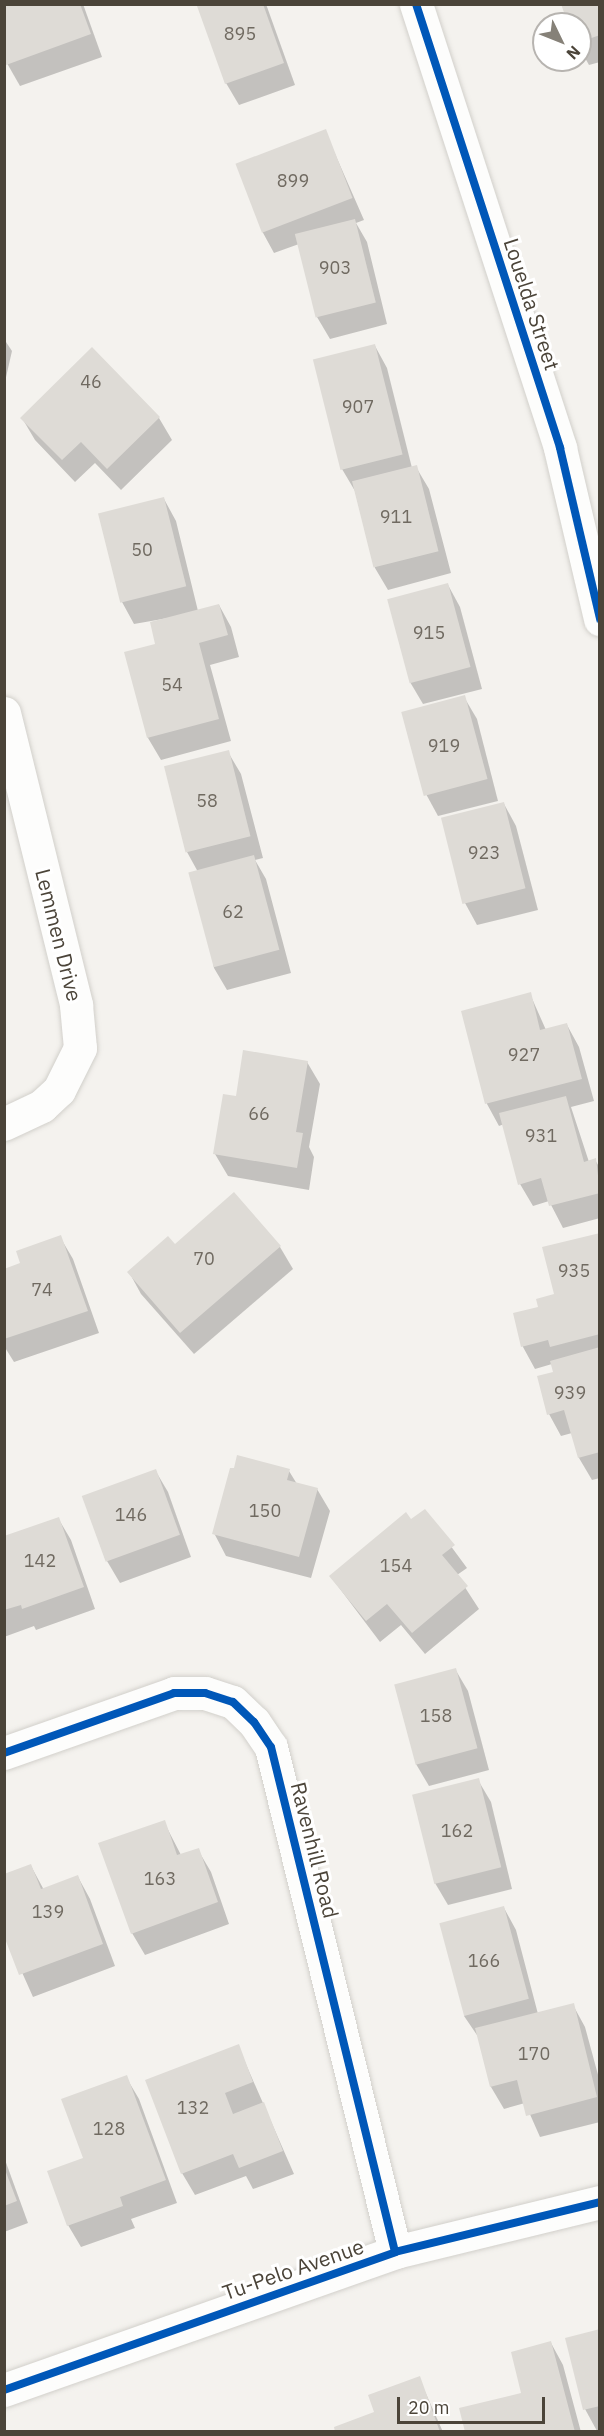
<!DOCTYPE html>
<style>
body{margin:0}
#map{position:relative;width:604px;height:2436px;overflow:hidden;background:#f4f2ee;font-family:"IBM Plex Sans",sans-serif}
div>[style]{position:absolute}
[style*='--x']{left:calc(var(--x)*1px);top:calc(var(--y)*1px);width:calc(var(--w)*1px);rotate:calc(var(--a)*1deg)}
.shadow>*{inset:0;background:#0003}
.building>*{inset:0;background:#dedbd6;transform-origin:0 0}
.roads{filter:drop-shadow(0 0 2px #d2d0cb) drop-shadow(0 0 2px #d2d0cb)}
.minor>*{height:33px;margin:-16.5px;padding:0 16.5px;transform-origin:16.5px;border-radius:16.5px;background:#fdfdfc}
.cycleway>*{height:8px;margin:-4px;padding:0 4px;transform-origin:4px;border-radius:4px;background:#0057b8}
span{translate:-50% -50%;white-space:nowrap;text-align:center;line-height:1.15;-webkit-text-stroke:6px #fff;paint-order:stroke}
.number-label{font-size:18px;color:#706a61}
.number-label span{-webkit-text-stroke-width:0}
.street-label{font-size:21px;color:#4b4439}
.frame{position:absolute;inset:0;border:6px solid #4b4439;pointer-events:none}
.north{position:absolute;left:532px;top:12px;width:60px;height:60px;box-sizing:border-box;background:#fff;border:2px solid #b7b4b0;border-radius:50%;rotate:133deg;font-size:16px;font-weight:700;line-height:24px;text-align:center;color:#4b4439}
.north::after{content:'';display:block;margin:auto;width:21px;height:27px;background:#868178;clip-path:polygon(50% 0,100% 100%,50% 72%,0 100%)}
.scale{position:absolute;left:397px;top:2397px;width:148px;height:27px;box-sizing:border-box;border:3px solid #4b4439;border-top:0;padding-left:8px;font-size:18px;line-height:21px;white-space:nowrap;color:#4b4439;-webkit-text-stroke:4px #fff;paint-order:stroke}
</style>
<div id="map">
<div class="shadow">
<i style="clip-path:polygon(4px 4px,83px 4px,102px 57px,20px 86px,4px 58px)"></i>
<i style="clip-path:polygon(206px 4px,266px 4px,295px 85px,239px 105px,226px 83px)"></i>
<i style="clip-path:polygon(600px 4px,600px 62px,589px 65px,580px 49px,580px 24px,570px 24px)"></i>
<i style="clip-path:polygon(325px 131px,364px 220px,356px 223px,367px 242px,387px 324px,330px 339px,317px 317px,299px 244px,274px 253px,262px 231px)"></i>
<i style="clip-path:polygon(4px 339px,12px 351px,4px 386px)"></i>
<i style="clip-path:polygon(375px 346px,387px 368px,412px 468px,416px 467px,429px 489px,451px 573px,388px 590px,375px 568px,355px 491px,342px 469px)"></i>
<i style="clip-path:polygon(22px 418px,159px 418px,172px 440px,121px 490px,95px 463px,75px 482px,35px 440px)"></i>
<i style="clip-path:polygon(164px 499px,176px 521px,198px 611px,219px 605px,231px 627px,239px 657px,210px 665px,231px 741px,161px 760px,148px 738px,157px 645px,174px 617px,134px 624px,122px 602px,100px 514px)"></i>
<i style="clip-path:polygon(448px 585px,460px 607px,482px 689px,423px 704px,410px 682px)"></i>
<i style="clip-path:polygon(464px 697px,477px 719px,498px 801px,438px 816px,426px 794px)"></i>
<i style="clip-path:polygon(228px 752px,241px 774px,263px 858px,255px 860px,266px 879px,291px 973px,227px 990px,214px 968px,198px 872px,187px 852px)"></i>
<i style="clip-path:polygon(504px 804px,516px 826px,538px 910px,477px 925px,465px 903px)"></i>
<i style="clip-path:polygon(530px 994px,546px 1030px,567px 1025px,579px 1047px,594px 1101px,571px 1107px,589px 1162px,595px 1160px,600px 1168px,600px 1218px,563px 1228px,549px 1201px,533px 1206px,520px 1184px,504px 1124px,499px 1126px,487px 1104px,463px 1012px)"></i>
<i style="clip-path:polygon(307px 1062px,320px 1084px,309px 1147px,314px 1157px,309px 1190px,228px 1176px,215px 1154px,237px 1098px)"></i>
<i style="clip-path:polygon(600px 1234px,600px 1478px,592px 1480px,579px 1458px,572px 1433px,561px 1436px,549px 1414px,555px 1373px,552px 1364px,535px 1369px,523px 1347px,514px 1314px,539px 1308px,556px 1295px)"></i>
<i style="clip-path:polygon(60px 1237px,73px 1259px,99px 1333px,14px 1362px,4px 1346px,4px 1270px,22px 1264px)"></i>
<i style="clip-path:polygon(174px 1246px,280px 1247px,293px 1269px,194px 1354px,141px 1294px,129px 1272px)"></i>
<i style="clip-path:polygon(155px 1470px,168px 1492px,191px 1557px,120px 1583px,107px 1561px)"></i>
<i style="clip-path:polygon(289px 1471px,297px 1484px,317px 1489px,330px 1511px,311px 1578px,226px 1556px,214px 1533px)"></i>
<i style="clip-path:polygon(425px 1511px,467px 1568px,457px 1575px,479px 1609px,425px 1654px,401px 1625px,380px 1642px,331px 1577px)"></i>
<i style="clip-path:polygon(58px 1518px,71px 1540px,95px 1609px,36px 1630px,34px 1626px,4px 1637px,4px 1538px)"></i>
<i style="clip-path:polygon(455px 1669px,468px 1691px,489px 1770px,429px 1786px,416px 1764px)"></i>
<i style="clip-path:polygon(478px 1780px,491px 1802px,512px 1889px,448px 1905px,435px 1883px,414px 1795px)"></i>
<i style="clip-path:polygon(164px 1822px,181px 1855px,198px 1850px,211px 1872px,229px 1924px,145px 1955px,132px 1933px)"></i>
<i style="clip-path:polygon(31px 1866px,44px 1890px,78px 1877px,90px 1899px,115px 1966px,33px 1997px,4px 1932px)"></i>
<i style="clip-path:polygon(504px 1908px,516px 1930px,538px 2014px,573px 2005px,585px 2027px,600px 2082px,600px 2122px,540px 2137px,525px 2103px,504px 2109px,491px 2087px,479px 2038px,464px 2016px)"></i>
<i style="clip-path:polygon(238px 2046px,294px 2174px,253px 2189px,246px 2176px,195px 2195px,182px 2173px)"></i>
<i style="clip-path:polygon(126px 2077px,139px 2099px,177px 2203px,131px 2219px,135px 2228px,81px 2247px,68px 2225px,85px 2159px)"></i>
<i style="clip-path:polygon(4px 2157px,28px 2223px,4px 2232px)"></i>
<i style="clip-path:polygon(600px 2331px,600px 2431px,597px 2431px,585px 2409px)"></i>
<i style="clip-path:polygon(551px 2343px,563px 2365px,581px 2432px,467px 2432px,523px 2394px)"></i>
<i style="clip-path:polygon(419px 2378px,443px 2432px,337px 2432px,376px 2413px)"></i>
</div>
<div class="building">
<i style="clip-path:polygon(4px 4px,80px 4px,91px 34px,6px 65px)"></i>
<i style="clip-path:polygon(202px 4px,263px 4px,284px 63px,225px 84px,197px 6px)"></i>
<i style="clip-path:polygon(561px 4px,600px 4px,600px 35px,580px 42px,580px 24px,568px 24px)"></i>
<i style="left:326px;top:129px;width:74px;height:97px;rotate:69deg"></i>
<i style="left:355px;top:219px;width:86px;height:62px;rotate:76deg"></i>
<i style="left:375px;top:344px;width:114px;height:64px;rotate:76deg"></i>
<i style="clip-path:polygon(92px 347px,160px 417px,107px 469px,81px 442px,62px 460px,20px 418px)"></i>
<i style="left:417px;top:465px;width:89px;height:67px;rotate:76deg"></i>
<i style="left:164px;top:497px;width:92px;height:68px;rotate:76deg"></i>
<i style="left:448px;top:583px;width:87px;height:63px;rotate:75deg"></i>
<i style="clip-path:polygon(219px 604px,228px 635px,199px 643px,219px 719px,147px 738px,124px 652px,155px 644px,150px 622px)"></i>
<i style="left:465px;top:695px;width:87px;height:66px;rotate:75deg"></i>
<i style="left:229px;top:750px;width:89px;height:67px;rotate:76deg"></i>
<i style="left:504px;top:802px;width:89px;height:65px;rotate:76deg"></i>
<i style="left:254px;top:855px;width:98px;height:68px;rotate:75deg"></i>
<i style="clip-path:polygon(531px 992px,540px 1030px,567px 1023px,582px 1079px,485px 1104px,461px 1011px)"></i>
<i style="clip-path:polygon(243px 1050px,308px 1061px,296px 1132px,303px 1133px,297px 1168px,213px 1154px,223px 1094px,236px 1096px)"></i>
<i style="clip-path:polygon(566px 1096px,584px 1162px,596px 1158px,600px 1193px,549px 1206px,541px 1178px,518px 1185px,499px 1113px)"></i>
<i style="clip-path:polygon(234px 1192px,281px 1246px,180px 1333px,127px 1272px,168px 1236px,175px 1244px)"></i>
<i style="clip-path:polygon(600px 1233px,600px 1334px,550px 1347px,548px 1340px,521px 1347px,513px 1313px,538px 1307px,536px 1299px,554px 1294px,542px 1247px)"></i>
<i style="clip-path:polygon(61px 1235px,88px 1311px,4px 1339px,4px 1269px,20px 1263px,16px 1251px)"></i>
<i style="clip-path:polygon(600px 1347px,600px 1452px,578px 1458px,564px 1410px,547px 1415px,537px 1376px,553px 1372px,550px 1361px)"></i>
<i style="clip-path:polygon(237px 1455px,290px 1469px,287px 1480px,318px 1488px,299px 1557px,212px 1534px,230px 1468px,234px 1468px)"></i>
<i style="left:156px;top:1469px;width:70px;height:79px;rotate:70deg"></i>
<i style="clip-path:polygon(425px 1509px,455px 1545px,442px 1555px,468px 1586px,412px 1633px,387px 1604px,366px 1621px,329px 1576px,406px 1512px,411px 1519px)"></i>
<i style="clip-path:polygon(59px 1517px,84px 1587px,22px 1609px,21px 1605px,4px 1610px,4px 1536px)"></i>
<i style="left:456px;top:1668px;width:83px;height:64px;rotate:75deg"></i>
<i style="left:479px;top:1778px;width:92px;height:69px;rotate:76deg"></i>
<i style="clip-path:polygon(165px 1820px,177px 1855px,199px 1848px,218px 1902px,131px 1934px,98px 1843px)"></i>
<i style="clip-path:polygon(31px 1864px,41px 1889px,78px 1875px,103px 1944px,19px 1975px,4px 1936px,4px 1874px)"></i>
<i style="left:504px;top:1906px;width:96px;height:67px;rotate:75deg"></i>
<i style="clip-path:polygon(574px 2003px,597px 2097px,526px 2116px,517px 2080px,490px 2087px,475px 2028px)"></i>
<i style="clip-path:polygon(239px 2044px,253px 2082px,225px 2093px,233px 2114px,264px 2102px,283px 2151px,239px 2168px,233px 2154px,181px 2174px,145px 2080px)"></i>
<i style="clip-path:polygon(127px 2075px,166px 2180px,120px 2197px,123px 2206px,67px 2226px,47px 2171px,83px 2158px,61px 2099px)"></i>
<i style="clip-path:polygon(4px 2167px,17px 2201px,4px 2206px)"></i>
<i style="clip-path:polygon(600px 2329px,600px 2406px,583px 2410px,565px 2338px)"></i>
<i style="clip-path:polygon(551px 2341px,575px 2432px,465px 2432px,459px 2408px,521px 2393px,511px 2352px)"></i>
<i style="clip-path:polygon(420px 2376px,440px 2432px,335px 2432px,334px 2427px,374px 2412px,368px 2395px)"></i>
</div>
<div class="roads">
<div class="minor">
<i style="--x:416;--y:4;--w:467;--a:72"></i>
<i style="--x:560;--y:448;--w:176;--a:76.8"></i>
<i style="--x:4;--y:713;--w:301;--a:76.1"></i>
<i style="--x:76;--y:1005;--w:43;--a:84.7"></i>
<i style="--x:80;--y:1048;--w:47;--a:116.6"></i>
<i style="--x:59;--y:1090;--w:23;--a:137"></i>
<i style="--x:42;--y:1106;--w:42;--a:154.7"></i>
<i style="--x:4;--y:1753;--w:180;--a:-19.4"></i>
<i style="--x:174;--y:1693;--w:31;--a:0"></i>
<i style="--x:205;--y:1693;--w:29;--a:18"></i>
<i style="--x:233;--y:1702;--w:29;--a:44"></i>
<i style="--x:254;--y:1722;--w:30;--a:56"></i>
<i style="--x:271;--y:1747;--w:520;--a:76.2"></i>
<i style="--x:4;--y:2390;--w:415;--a:-19.4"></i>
<i style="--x:395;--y:2252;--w:211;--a:-13.7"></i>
</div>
</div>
<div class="cycleway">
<i style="--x:416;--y:4;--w:467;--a:72"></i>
<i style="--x:560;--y:448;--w:176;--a:76.8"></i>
<i style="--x:4;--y:1753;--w:180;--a:-19.4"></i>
<i style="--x:174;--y:1693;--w:31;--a:0"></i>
<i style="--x:205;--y:1693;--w:29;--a:18"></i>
<i style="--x:233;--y:1702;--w:29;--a:44"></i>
<i style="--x:254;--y:1722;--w:30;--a:56"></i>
<i style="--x:271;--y:1747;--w:520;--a:76.2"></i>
<i style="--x:4;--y:2390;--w:415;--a:-19.4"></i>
<i style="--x:395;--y:2252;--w:211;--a:-13.7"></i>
</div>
<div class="number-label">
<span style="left:240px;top:34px">895</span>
<span style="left:293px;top:181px">899</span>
<span style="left:335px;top:268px">903</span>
<span style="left:91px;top:382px">46</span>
<span style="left:358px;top:407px">907</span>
<span style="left:396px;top:517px">911</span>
<span style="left:142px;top:550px">50</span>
<span style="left:429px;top:633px">915</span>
<span style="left:172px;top:685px">54</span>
<span style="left:444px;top:746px">919</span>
<span style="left:207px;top:801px">58</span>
<span style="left:484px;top:853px">923</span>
<span style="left:233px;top:912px">62</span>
<span style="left:524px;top:1055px">927</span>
<span style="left:259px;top:1114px">66</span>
<span style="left:541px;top:1136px">931</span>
<span style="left:204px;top:1259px">70</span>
<span style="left:574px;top:1271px">935</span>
<span style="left:42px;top:1290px">74</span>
<span style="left:570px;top:1393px">939</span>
<span style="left:265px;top:1511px">150</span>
<span style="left:131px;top:1515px">146</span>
<span style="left:40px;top:1561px">142</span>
<span style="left:396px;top:1566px">154</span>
<span style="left:436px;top:1716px">158</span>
<span style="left:457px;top:1831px">162</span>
<span style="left:160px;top:1879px">163</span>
<span style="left:48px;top:1912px">139</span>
<span style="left:484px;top:1961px">166</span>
<span style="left:534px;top:2054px">170</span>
<span style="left:193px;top:2108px">132</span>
<span style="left:109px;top:2129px">128</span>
</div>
<div class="street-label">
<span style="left:532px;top:304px;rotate:72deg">Louelda Street</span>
<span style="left:59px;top:935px;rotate:76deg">Lemmen Drive</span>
<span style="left:315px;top:1850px;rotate:76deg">Ravenhill Road</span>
<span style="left:293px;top:2269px;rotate:-19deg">Tu-Pelo Avenue</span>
</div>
<div class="frame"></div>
<div class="north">N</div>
<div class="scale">20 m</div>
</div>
